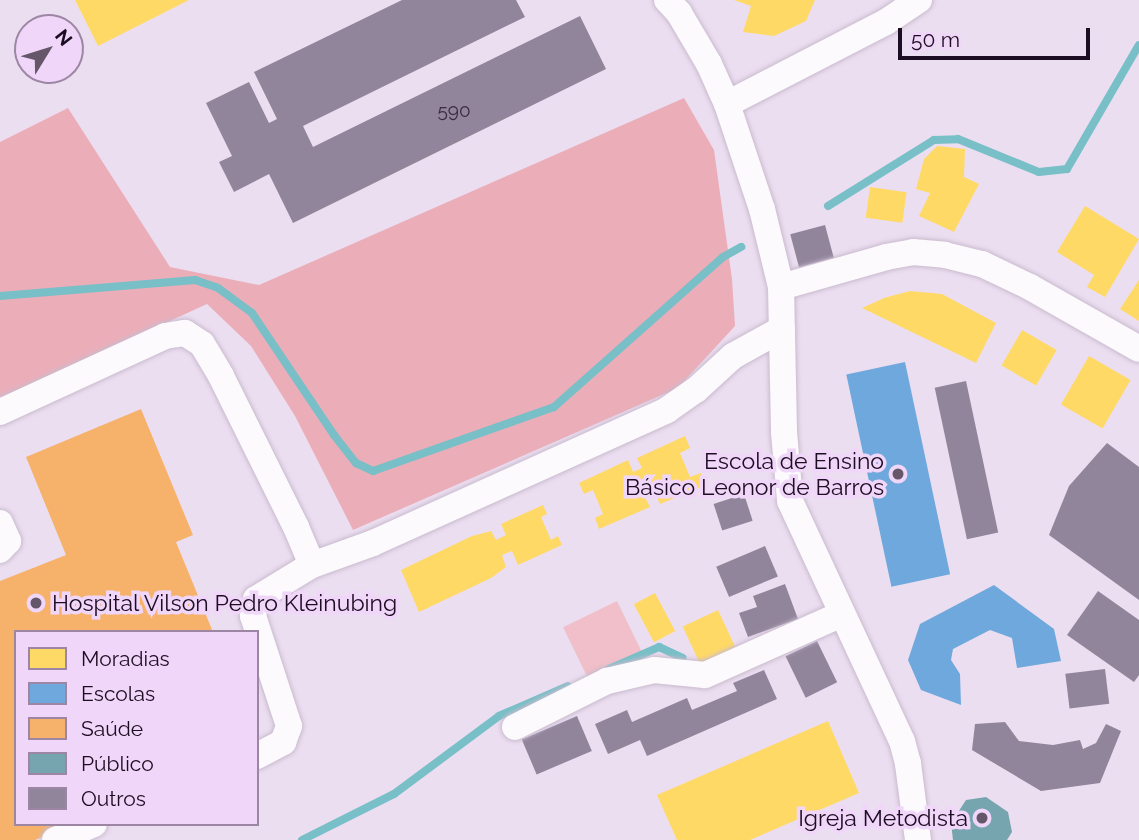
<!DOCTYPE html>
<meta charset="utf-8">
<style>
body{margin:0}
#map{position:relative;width:1139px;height:840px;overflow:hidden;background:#ecdef1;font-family:Raleway,sans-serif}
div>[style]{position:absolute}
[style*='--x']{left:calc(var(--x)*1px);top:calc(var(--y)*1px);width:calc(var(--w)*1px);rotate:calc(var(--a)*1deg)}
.green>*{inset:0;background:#f0bfc9;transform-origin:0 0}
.forest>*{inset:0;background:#ebaeb9}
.homes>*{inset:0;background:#ffd966;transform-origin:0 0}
.schools>*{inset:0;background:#6fa8dc;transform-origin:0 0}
.health>*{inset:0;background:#f6b26b}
.public>*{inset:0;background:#76a5af}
.stream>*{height:8px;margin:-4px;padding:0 4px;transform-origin:4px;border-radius:4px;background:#78bfc7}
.building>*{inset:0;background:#91859b;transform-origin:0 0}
.roads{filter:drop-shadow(0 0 2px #c9bbce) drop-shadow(0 0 2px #c9bbce)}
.minor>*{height:26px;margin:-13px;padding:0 13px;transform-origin:13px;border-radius:13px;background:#fcfafd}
.dots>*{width:19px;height:19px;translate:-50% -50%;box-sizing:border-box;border:4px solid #f0d6f9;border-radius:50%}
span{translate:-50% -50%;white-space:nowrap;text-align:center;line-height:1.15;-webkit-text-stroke:7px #f0d6f9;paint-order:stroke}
.number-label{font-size:19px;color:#3a2b40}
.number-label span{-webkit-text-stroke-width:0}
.poi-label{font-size:23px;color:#1d0d22}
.right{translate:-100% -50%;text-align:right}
.left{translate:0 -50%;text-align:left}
.legend{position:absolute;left:14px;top:630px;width:245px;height:196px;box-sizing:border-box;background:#f0d6f9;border:2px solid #9c86a3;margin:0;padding:9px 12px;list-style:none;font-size:21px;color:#1d0d22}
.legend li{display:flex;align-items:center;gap:14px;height:35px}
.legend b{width:35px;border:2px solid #9c86a3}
.north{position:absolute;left:14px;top:14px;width:70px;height:70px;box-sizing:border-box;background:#f0d6f9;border:2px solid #9c86a3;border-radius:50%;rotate:52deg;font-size:19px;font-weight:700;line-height:28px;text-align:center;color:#1d0d22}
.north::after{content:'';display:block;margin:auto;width:24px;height:32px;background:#65566a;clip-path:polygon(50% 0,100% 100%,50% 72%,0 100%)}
.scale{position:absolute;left:898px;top:28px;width:192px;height:32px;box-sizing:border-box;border:4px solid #1d0d22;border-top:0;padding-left:9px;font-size:21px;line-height:24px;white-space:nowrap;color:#1d0d22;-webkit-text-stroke:5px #f0d6f9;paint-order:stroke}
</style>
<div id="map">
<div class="green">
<i style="left:617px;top:601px;width:57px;height:60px;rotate:64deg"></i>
</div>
<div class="forest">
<i style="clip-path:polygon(684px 98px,714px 150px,732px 279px,735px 326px,678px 388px,353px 530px,295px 416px,251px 346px,207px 304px,0 399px,0 142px,68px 108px,170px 267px,259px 285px)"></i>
</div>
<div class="homes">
<i style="clip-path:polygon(75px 0,189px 0,98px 46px)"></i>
<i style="clip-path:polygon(734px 0,815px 0,806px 21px,774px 36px,743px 32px,751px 6px)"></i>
<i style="clip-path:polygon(937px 146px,965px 149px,964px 177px,979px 184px,954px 232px,919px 216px,930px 193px,916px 189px,924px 159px)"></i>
<i style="left:870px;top:187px;width:37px;height:31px;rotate:8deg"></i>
<i style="clip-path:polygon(1085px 206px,1139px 239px,1105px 297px,1087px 287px,1094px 275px,1057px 252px)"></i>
<i style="clip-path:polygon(1139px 280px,1139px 321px,1120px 309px)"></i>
<i style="clip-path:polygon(910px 291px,942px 294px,996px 323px,976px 363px,862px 308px,884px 298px)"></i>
<i style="left:1022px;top:330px;width:40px;height:41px;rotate:30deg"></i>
<i style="left:1089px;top:356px;width:48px;height:56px;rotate:30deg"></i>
<i style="clip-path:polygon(685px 436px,690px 448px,680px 453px,690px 477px,701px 473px,706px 485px,660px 504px,655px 493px,645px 497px,650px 507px,599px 529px,595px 518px,603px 514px,593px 490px,584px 494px,579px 483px,628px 460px,633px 472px,642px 468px,637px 458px)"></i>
<i style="clip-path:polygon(543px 505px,547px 514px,541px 517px,551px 540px,558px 536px,562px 545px,518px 565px,512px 551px,502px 555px,506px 567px,491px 578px,419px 612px,401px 570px,472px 536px,491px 531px,496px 540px,506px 535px,501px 524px)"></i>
<i style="left:655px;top:593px;width:43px;height:24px;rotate:62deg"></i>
<i style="left:718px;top:610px;width:41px;height:39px;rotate:65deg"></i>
<i style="clip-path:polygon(828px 721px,859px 793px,750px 840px,677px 840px,657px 795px)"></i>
</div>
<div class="schools">
<i style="left:905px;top:362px;width:217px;height:60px;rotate:78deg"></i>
<i style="clip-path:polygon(994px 585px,1054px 629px,1061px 661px,1017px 668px,1012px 638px,990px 630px,953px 649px,951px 660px,960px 674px,961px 705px,921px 690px,908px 660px,920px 624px)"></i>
</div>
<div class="health">
<i style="clip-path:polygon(141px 409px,193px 535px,176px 542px,213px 632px,16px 632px,16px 824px,74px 824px,35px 840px,0 840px,0 581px,66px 555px,26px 457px)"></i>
</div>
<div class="public">
<i style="clip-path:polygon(986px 797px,1008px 812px,1012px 832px,1007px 840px,953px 840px,951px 823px,966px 800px)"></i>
</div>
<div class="stream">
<i style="--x:828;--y:206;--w:125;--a:-31.9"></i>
<i style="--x:934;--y:140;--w:24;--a:-2"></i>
<i style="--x:958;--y:139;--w:87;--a:22.2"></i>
<i style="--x:1039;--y:172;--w:28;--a:-6"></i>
<i style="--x:1067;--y:169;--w:143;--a:-59.9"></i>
<i style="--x:0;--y:296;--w:196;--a:-4.7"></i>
<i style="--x:195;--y:280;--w:24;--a:19"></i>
<i style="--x:218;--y:288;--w:42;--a:36.3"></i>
<i style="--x:252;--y:313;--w:147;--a:56.1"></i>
<i style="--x:334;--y:435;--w:36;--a:52"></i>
<i style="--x:356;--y:463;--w:19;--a:25"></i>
<i style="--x:373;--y:471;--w:192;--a:-19.5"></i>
<i style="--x:554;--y:407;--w:226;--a:-41.6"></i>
<i style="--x:723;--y:257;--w:21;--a:-29"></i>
<i style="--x:609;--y:669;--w:55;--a:-23.7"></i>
<i style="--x:659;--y:647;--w:26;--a:25"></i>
<i style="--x:302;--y:840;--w:103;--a:-26.6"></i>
<i style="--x:394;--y:794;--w:131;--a:-36.6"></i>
<i style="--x:499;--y:716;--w:75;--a:-23.5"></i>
</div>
<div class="building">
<i style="clip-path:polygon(402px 0,516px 0,525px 17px,303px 126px,313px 147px,580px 16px,606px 69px,293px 223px,269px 174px,234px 192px,219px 162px,232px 156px,206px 103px,249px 82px,269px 123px,277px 119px,254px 72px)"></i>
<i style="left:825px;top:225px;width:34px;height:36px;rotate:75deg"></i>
<i style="left:966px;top:381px;width:155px;height:32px;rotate:78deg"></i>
<i style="clip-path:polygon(1107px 443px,1139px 467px,1139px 600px,1049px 535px,1069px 486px)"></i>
<i style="left:744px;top:494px;width:28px;height:32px;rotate:72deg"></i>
<i style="left:765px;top:546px;width:33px;height:53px;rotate:67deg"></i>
<i style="clip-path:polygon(785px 584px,798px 619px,748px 637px,739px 613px,757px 607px,753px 596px)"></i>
<i style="clip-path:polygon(1098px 591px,1139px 620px,1139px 675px,1134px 682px,1067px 635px)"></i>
<i style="left:817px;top:641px;width:46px;height:35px;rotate:64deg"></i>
<i style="left:1105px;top:669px;width:35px;height:40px;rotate:83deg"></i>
<i style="clip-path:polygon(764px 670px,777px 699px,647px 756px,640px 740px,608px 754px,595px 724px,627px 710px,632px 722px,687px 698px,692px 710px,737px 691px,733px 683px)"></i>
<i style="left:577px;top:716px;width:38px;height:60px;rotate:67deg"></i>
<i style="clip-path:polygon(1005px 722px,1019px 741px,1053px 745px,1080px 740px,1083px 749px,1096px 743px,1106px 724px,1121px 731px,1100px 783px,1041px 791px,972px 750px,975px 724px)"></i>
</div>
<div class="roads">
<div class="minor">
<i style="--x:667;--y:0;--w:18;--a:47"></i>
<i style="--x:679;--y:13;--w:59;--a:59.5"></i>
<i style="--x:709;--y:64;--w:44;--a:65.8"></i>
<i style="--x:727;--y:104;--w:111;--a:71.6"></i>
<i style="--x:762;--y:209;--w:80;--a:76.3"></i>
<i style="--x:781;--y:287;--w:145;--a:88.8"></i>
<i style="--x:784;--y:432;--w:69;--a:85"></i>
<i style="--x:790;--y:501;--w:265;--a:65"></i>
<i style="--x:902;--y:741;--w:24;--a:75"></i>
<i style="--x:908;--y:764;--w:77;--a:82.5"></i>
<i style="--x:727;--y:104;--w:179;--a:-27.3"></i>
<i style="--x:886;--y:22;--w:40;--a:-34"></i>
<i style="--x:781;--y:287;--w:109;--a:-15.9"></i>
<i style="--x:886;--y:257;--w:27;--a:-10"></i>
<i style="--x:913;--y:252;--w:32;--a:5"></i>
<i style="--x:945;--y:255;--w:38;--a:14"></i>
<i style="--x:982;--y:264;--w:53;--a:25.6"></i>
<i style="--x:1030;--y:287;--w:125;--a:29.6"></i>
<i style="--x:0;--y:412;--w:182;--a:-24.7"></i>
<i style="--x:165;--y:336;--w:20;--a:-9"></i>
<i style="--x:185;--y:333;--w:20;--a:33"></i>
<i style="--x:202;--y:344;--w:37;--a:59"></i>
<i style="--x:221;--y:376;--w:169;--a:63.6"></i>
<i style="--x:296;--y:527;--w:41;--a:67.2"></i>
<i style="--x:312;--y:565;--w:65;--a:-19.8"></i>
<i style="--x:373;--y:543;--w:323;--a:-24.3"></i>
<i style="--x:667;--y:410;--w:35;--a:-35"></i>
<i style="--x:696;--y:390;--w:50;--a:-42.6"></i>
<i style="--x:733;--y:356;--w:56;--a:-28.9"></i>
<i style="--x:0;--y:523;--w:20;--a:66"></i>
<i style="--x:8;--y:541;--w:12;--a:132"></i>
<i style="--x:515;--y:727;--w:103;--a:-26.6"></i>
<i style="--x:607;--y:681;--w:48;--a:-13.2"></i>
<i style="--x:654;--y:670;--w:51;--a:5.6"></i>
<i style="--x:705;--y:675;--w:150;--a:-24"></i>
<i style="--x:257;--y:756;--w:30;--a:-28"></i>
<i style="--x:283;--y:742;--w:17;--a:-69"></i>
<i style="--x:289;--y:726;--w:116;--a:-108.1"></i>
<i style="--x:253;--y:616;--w:17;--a:-80"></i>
<i style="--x:256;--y:599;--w:66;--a:-31.3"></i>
<i style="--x:55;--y:840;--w:42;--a:-22.3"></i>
</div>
</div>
<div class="dots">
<i style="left:898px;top:474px;background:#65566a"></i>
<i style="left:36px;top:603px;background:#65566a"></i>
<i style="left:982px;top:818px;background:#65566a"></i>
</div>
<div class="number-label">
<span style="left:454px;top:111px">590</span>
</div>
<div class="poi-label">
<span class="right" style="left:884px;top:474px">Escola de Ensino<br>Básico Leonor de Barros</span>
<span class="left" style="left:52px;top:603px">Hospital Vilson Pedro Kleinubing</span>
<span class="right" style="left:968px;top:818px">Igreja Metodista</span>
</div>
<ul class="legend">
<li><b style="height:19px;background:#ffd966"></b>Moradias</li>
<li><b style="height:19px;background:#6fa8dc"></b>Escolas</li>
<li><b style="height:19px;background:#f6b26b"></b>Saúde</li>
<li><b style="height:19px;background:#76a5af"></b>Público</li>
<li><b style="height:19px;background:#91859b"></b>Outros</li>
</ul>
<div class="north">N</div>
<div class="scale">50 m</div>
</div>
